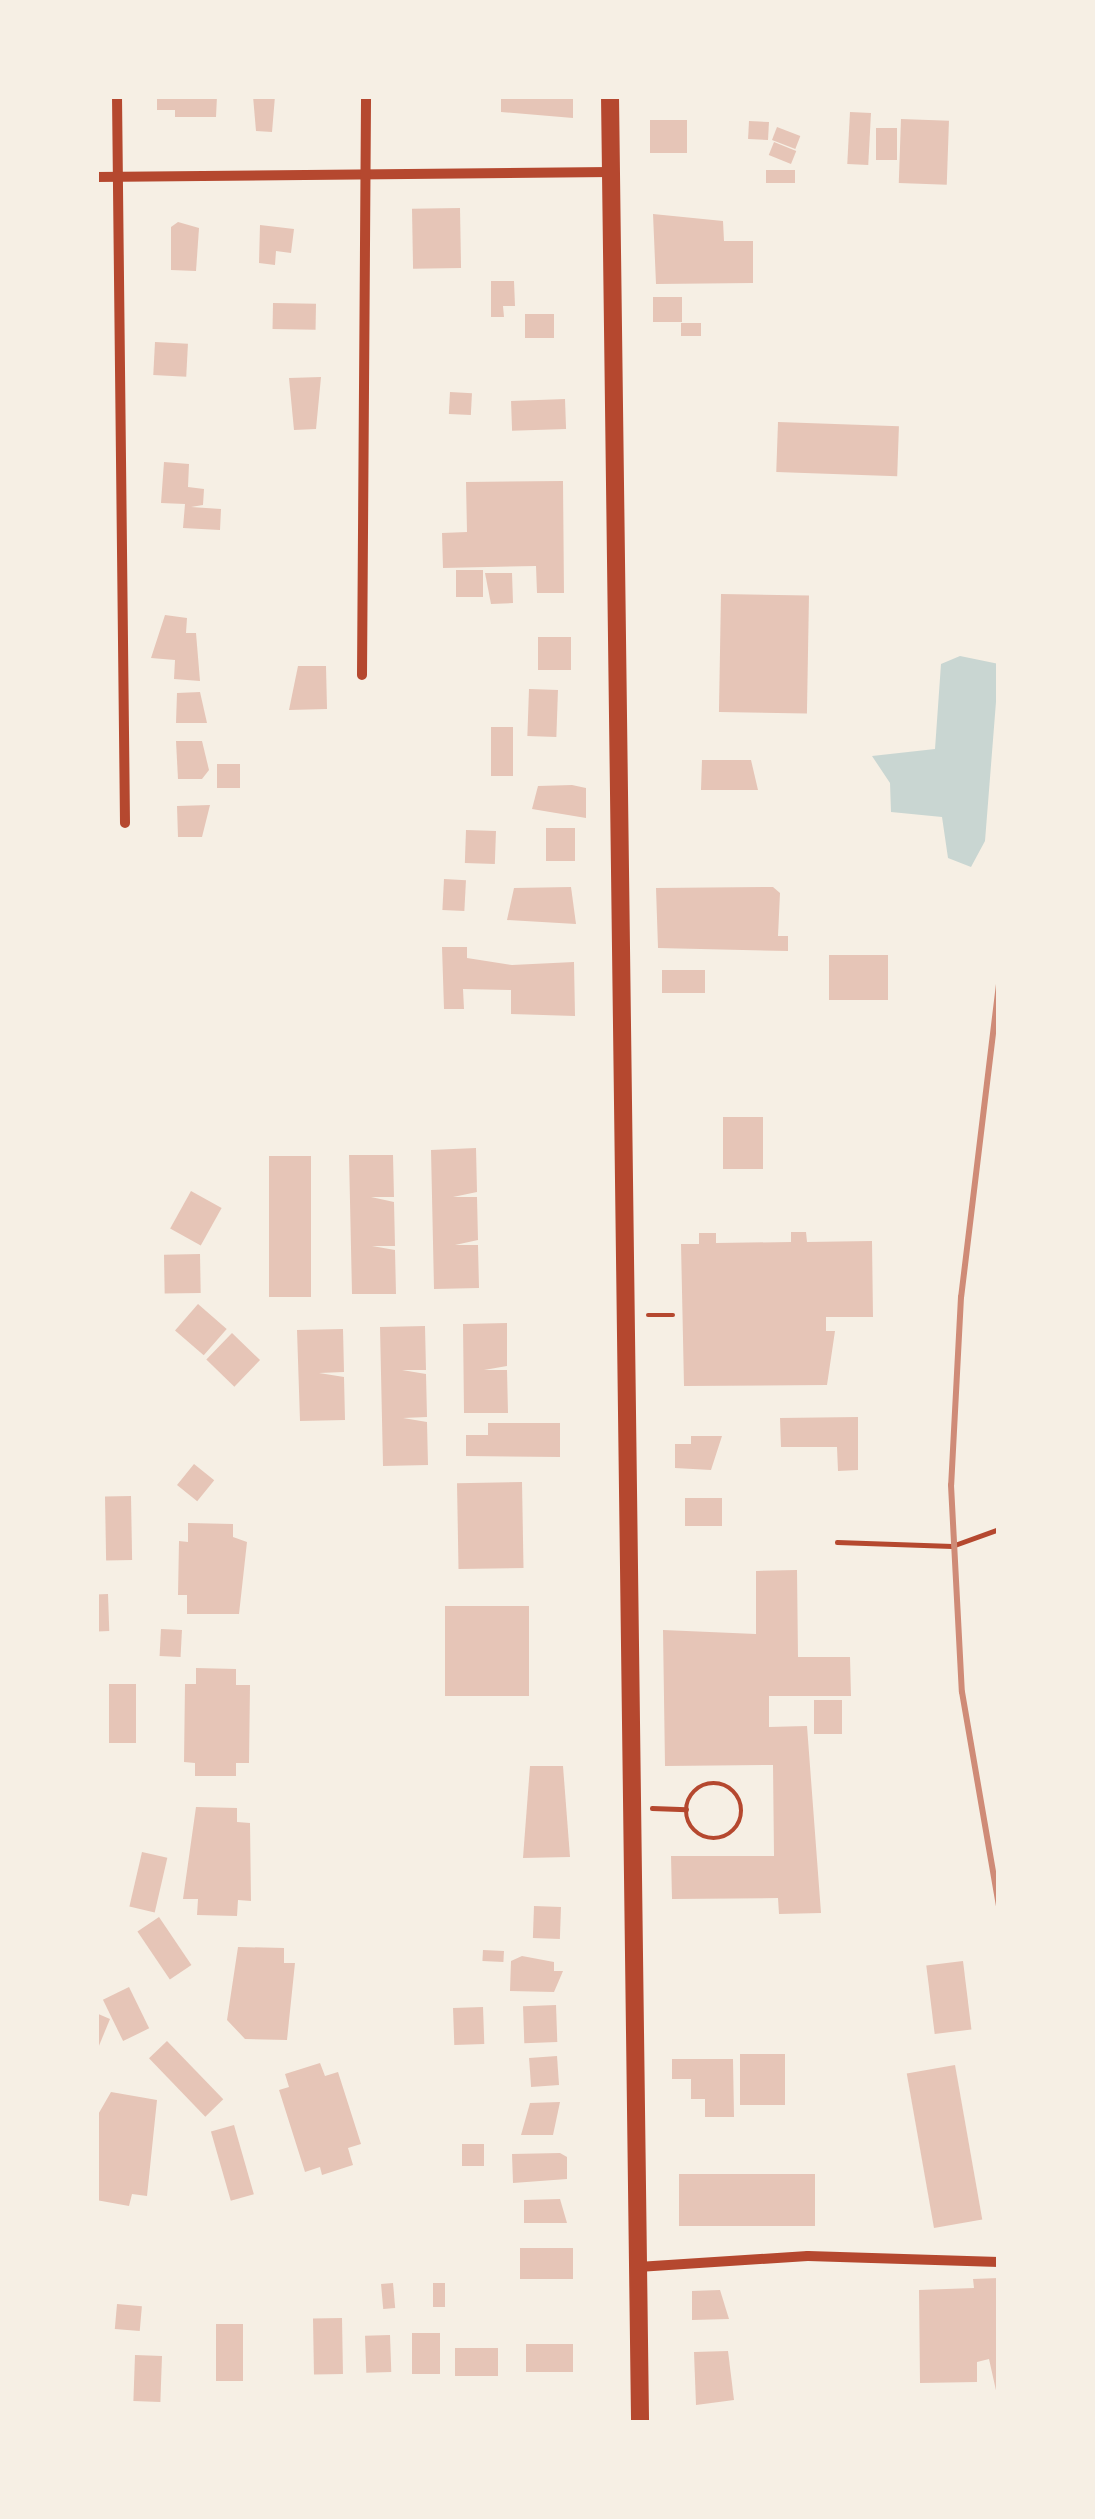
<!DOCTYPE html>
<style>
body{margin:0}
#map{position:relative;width:1095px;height:2519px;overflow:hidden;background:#f6efe4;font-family:"Golos Text",sans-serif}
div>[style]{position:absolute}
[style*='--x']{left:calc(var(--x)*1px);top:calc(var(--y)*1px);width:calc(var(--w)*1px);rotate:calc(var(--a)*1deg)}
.water>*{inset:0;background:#c9d6d2}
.building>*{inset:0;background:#e6c5b7;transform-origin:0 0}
.path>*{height:4.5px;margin:-2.25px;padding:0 2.25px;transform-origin:2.25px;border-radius:2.25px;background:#b5482f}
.path>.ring{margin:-2.25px;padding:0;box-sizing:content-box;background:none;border:4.5px solid #b5482f;border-radius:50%}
.minor>*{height:10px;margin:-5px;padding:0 5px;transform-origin:5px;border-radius:5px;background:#b5482f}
.primary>*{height:18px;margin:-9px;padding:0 9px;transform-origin:9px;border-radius:9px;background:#b5482f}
.rail>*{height:6px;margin:-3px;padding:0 3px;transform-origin:3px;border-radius:3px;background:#cf8b77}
span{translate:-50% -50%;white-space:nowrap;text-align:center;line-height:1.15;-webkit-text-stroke:10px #f6efe4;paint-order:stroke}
.frame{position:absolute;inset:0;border:99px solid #f6efe4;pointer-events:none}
</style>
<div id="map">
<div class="water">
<i style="clip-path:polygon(960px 656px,999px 664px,985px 841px,971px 867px,948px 858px,942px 817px,891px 812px,890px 783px,872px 756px,935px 749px,941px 664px)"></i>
</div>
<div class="building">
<i style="clip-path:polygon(157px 96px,217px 96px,216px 117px,175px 117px,175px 110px,157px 110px)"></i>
<i style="clip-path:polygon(253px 96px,275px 96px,272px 132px,256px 131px)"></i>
<i style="clip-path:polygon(501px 96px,573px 96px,573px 118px,501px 112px)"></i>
<i style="left:850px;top:112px;width:21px;height:52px;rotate:3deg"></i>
<i style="left:901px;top:119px;width:48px;height:64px;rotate:2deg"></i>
<i style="left:650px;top:120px;width:37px;height:33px"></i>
<i style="left:749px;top:121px;width:20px;height:18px;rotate:3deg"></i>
<i style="left:777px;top:127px;width:25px;height:14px;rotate:21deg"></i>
<i style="left:876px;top:128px;width:21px;height:32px"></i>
<i style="left:774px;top:142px;width:24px;height:14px;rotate:22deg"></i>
<i style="left:766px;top:170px;width:29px;height:13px"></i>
<i style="left:460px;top:208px;width:60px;height:48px;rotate:89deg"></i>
<i style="clip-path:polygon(653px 214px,723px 221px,724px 241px,753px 241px,753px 283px,656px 284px)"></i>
<i style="clip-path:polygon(178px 222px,199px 228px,196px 271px,171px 270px,171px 227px)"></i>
<i style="clip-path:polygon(260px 225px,294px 229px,291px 253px,276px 251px,275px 265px,259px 263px)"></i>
<i style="clip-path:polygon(491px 281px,514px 281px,515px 306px,503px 306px,504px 317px,491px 317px)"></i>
<i style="left:653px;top:297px;width:29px;height:25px"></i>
<i style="left:273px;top:303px;width:43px;height:26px;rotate:1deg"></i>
<i style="left:525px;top:314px;width:29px;height:24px"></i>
<i style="left:701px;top:323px;width:13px;height:20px;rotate:90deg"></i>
<i style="left:155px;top:342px;width:33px;height:33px;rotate:3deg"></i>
<i style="clip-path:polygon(321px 377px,316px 429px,294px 430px,289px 378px)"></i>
<i style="left:450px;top:392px;width:22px;height:22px;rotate:3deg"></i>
<i style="left:565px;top:399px;width:30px;height:54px;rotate:88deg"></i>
<i style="left:778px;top:422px;width:121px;height:50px;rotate:2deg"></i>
<i style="clip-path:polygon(164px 462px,189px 464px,188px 487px,204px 489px,203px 505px,191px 507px,221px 509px,220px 530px,183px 528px,185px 504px,161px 503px)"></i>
<i style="clip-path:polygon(563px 481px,564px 593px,537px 593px,536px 566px,443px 568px,442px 533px,467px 532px,466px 482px)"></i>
<i style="left:456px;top:570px;width:27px;height:27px"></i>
<i style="clip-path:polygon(485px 573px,512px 573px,513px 603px,491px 604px)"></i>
<i style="left:721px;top:594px;width:88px;height:118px;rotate:1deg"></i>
<i style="clip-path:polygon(165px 615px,187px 618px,186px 633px,196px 633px,200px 681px,174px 679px,175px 660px,151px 658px)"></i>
<i style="left:538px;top:637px;width:33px;height:33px"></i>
<i style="clip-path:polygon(298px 666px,326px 666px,327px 709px,289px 710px)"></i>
<i style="left:529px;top:689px;width:29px;height:47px;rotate:2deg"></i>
<i style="clip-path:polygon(200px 692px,207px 723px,176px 723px,177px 693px)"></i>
<i style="left:491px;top:727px;width:22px;height:49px"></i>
<i style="clip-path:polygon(176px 741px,202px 741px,209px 770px,202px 779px,178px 779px)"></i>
<i style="clip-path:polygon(702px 760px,751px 760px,758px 790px,701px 790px)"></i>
<i style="left:217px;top:764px;width:23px;height:24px"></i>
<i style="clip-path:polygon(572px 785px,586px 788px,586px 818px,532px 809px,538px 786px)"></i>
<i style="clip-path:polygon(210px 805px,202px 837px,178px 837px,177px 806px)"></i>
<i style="left:546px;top:828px;width:29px;height:33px"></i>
<i style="left:466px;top:830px;width:30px;height:33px;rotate:2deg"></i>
<i style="left:444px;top:879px;width:22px;height:31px;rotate:3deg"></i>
<i style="clip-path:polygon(571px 887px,576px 924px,507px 920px,514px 888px)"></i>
<i style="clip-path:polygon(773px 887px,780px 893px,778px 936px,788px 936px,788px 951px,658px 948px,656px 888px)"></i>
<i style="clip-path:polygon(442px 947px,467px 947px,467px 958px,512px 965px,574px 962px,575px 1016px,511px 1014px,511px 990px,463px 989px,464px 1009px,444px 1009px)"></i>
<i style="left:829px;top:955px;width:59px;height:45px"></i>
<i style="left:662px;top:970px;width:43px;height:23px"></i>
<i style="left:763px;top:1117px;width:52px;height:40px;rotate:90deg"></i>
<i style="clip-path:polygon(476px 1148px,477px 1192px,453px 1197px,477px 1197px,478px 1240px,455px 1245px,478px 1245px,479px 1288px,434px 1289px,431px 1150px)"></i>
<i style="clip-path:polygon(349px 1155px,393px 1155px,394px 1197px,371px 1197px,394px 1202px,395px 1246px,372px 1246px,395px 1250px,396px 1294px,352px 1294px)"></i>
<i style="left:311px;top:1156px;width:141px;height:42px;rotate:90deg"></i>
<i style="left:191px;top:1191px;width:35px;height:43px;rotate:29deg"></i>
<i style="clip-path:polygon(791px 1232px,806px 1232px,807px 1242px,872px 1241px,873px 1317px,826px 1317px,826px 1331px,835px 1331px,827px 1385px,684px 1386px,681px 1244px,699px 1244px,699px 1233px,716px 1233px,716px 1243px,791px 1242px)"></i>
<i style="left:200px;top:1254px;width:39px;height:36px;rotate:89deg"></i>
<i style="left:198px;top:1304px;width:38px;height:35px;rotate:41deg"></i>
<i style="clip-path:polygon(507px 1323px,507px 1366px,484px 1370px,507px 1370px,508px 1413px,464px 1413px,463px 1324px)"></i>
<i style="clip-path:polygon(425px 1326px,426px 1370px,402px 1370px,426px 1374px,427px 1417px,403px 1418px,427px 1422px,428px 1465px,383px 1466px,380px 1327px)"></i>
<i style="clip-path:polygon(343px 1329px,344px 1372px,319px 1373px,344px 1377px,345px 1420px,300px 1421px,297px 1330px)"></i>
<i style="left:232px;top:1333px;width:39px;height:37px;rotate:44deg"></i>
<i style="clip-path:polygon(858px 1417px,858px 1470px,838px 1471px,837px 1447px,781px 1447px,780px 1418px)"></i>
<i style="clip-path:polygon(488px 1423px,560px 1423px,560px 1457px,466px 1456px,466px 1435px,488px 1435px)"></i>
<i style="clip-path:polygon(691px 1436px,722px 1436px,711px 1470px,675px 1468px,675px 1444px,691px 1444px)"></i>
<i style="left:194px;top:1464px;width:26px;height:27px;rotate:39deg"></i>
<i style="left:522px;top:1482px;width:86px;height:65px;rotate:89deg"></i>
<i style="left:131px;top:1496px;width:64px;height:26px;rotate:89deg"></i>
<i style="left:685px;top:1498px;width:37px;height:28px"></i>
<i style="clip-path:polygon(188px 1523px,233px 1524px,233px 1537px,247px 1542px,239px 1614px,187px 1614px,187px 1595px,178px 1595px,179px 1541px,188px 1542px)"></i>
<i style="clip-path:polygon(797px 1570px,798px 1657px,850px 1657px,851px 1696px,769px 1696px,769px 1727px,807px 1726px,821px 1913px,779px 1914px,778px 1898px,672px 1899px,671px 1856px,774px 1856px,773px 1765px,665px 1766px,663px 1630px,756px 1634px,756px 1571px)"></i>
<i style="left:108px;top:1594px;width:37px;height:12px;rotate:88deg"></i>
<i style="left:445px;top:1606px;width:84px;height:90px"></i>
<i style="left:161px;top:1629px;width:21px;height:27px;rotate:3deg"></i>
<i style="clip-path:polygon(196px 1668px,236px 1669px,236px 1685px,250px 1685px,249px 1763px,236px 1763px,236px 1776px,195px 1776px,195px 1763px,184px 1762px,185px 1684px,196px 1684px)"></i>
<i style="left:136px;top:1684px;width:59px;height:27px;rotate:90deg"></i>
<i style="left:842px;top:1700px;width:34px;height:28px;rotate:90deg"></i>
<i style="clip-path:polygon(530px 1766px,563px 1766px,570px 1857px,523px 1858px)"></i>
<i style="clip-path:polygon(196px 1807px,237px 1808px,237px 1822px,250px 1823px,251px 1901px,238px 1900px,237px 1916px,197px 1915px,198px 1899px,183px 1899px)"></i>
<i style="left:142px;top:1852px;width:26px;height:56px;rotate:13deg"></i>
<i style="left:534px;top:1906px;width:27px;height:32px;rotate:2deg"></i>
<i style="left:159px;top:1917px;width:58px;height:26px;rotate:56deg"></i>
<i style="clip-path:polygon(238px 1947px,284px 1948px,284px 1963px,295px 1963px,287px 2040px,245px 2039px,227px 2020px)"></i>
<i style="left:483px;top:1950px;width:21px;height:11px;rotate:3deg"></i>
<i style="clip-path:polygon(522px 1956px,554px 1962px,554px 1971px,563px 1971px,554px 1992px,510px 1991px,511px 1961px)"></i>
<i style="left:963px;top:1961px;width:69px;height:37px;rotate:83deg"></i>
<i style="left:129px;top:1987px;width:46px;height:29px;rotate:64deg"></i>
<i style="left:556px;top:2005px;width:37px;height:33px;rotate:88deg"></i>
<i style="left:483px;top:2007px;width:37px;height:30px;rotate:88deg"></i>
<i style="clip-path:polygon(96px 2013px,110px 2019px,96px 2053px)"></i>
<i style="left:167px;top:2041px;width:81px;height:25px;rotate:46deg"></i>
<i style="left:740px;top:2054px;width:45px;height:51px"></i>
<i style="left:557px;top:2056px;width:29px;height:28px;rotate:86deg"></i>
<i style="clip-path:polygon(672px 2059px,733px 2059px,734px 2117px,705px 2117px,705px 2099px,691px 2099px,691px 2079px,672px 2079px)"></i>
<i style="clip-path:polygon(320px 2063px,325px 2076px,338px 2072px,361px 2144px,348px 2148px,353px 2165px,322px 2175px,320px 2167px,305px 2172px,279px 2090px,289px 2087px,285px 2074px)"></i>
<i style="left:955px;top:2065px;width:157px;height:49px;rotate:80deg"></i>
<i style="clip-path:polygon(111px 2092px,157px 2100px,147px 2196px,132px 2194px,129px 2206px,96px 2200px,96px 2118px)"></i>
<i style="clip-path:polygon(560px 2102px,553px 2135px,521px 2135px,530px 2103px)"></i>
<i style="left:234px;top:2125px;width:72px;height:24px;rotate:74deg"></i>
<i style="left:462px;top:2144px;width:22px;height:22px"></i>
<i style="clip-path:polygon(560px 2153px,567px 2157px,567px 2179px,513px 2183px,512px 2154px)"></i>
<i style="left:679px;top:2174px;width:136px;height:52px"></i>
<i style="clip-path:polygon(560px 2199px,567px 2223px,524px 2223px,524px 2200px)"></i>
<i style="left:520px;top:2248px;width:53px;height:31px"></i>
<i style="clip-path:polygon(999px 2278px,999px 2404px,989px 2359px,977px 2362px,977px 2382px,920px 2383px,919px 2290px,974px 2288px,973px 2279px)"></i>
<i style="left:393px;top:2283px;width:25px;height:12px;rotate:85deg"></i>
<i style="left:433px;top:2283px;width:12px;height:24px"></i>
<i style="clip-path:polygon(720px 2290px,729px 2319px,692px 2320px,692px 2291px)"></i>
<i style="left:117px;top:2304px;width:25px;height:25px;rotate:5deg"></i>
<i style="left:342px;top:2318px;width:56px;height:29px;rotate:89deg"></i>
<i style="left:216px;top:2324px;width:27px;height:57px"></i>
<i style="left:412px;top:2333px;width:28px;height:41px"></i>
<i style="left:390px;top:2335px;width:37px;height:25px;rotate:88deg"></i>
<i style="left:526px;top:2344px;width:47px;height:28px"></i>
<i style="left:498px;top:2348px;width:28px;height:43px;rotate:90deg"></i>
<i style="clip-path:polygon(728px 2351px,734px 2400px,696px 2405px,694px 2352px)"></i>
<i style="left:135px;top:2355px;width:27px;height:46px;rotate:2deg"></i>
</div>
<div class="path">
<i style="--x:648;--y:1315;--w:25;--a:0"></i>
<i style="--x:837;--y:1542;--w:115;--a:2"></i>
<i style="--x:952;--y:1546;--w:50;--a:-19.9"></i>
<i class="ring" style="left:686px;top:1783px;width:51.5px;height:51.5px"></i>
<i style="--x:652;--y:1808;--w:34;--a:2"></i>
</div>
<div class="minor">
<i style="--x:117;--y:96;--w:727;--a:89.37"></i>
<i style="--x:96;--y:177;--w:515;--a:-0.56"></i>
<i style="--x:362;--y:675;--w:579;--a:-89.6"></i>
<i style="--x:638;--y:2267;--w:170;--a:-3.7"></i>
<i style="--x:808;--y:2256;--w:191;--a:1.8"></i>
</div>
<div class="primary">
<i style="--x:610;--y:96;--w:2327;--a:89.26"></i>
</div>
<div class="rail">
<i style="--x:999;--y:984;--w:315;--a:96.9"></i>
<i style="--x:961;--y:1297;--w:188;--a:93"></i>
<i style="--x:951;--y:1485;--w:207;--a:87"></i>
<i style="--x:962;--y:1692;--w:217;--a:80.2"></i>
</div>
<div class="frame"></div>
</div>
